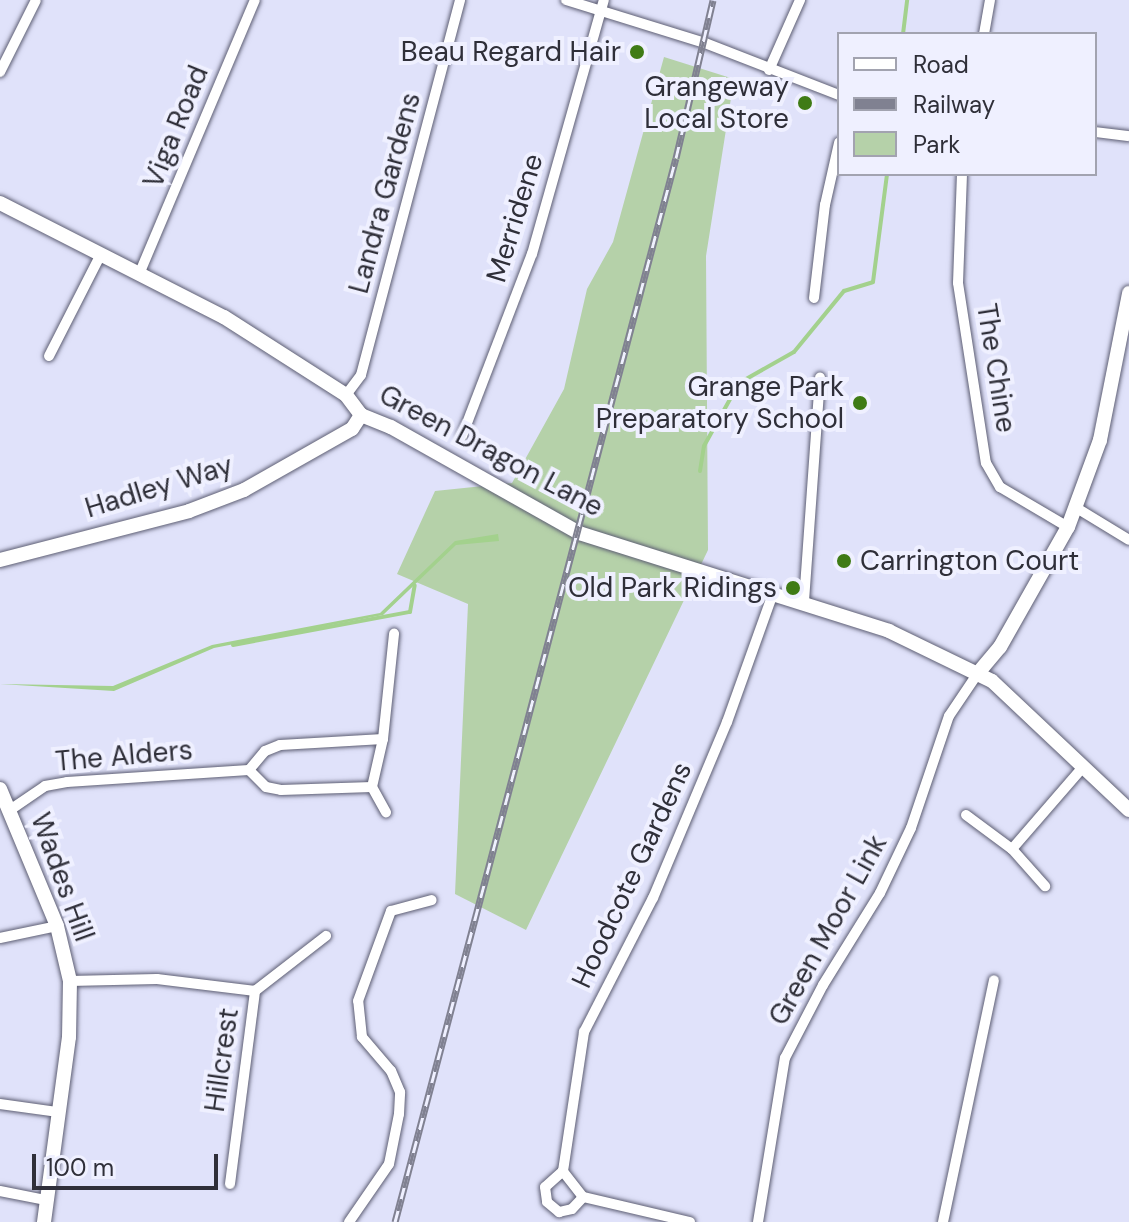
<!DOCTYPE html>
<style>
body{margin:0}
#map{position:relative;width:1129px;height:1222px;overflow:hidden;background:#e0e2fa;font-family:"DM Sans",sans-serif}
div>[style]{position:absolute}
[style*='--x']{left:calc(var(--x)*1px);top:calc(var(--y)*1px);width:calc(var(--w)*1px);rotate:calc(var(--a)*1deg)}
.green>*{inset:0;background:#b5d1a9}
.water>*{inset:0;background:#a3d18d}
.stream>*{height:4px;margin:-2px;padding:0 2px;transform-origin:2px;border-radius:2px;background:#a3d18d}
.roads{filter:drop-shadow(0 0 2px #5d5e73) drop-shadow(0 0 2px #5d5e73)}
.street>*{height:10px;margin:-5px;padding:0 5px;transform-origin:5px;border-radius:5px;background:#fff}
.secondary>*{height:14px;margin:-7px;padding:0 7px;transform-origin:7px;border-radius:7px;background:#fff}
.rail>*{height:7px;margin-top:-3.5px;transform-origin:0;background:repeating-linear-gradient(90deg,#eff0ff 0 12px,#808191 0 24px);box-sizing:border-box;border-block:2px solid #808191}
.dots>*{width:22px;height:22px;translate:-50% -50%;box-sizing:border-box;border:4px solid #eff0ff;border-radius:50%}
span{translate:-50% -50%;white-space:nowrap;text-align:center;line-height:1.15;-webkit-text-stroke:8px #eff0ff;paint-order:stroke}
.poi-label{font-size:28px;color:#2f2f39}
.right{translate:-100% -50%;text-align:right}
.left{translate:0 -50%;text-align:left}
.street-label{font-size:28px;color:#2f2f39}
.legend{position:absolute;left:837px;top:32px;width:260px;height:144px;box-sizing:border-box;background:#eff0ff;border:2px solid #a2a3b0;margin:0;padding:10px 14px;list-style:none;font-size:24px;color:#2f2f39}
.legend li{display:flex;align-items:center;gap:16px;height:40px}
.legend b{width:40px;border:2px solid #a2a3b0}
.scale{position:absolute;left:32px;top:1154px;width:186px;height:36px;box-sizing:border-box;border:4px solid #2f2f39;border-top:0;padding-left:10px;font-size:24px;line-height:28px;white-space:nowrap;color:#2f2f39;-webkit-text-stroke:6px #eff0ff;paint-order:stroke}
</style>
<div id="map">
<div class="green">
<i style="clip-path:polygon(664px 57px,734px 79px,706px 256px,708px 550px,526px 930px,455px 894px,468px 604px,397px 574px,435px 491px,512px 483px,564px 389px,587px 289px,613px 242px)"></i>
</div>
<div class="water">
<i style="clip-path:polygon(498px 534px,499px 541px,456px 545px,383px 615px,214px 648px,114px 691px,0 684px,113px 686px,212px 645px,380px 613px,455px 541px)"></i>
</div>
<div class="stream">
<i style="--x:903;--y:34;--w:34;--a:-83"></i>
<i style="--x:700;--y:471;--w:25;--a:-81"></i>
<i style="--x:704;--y:446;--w:72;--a:-60.9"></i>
<i style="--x:739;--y:383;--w:63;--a:-29.4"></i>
<i style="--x:794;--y:352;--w:79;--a:-50.7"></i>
<i style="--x:844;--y:291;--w:30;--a:-17"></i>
<i style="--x:873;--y:282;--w:109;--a:-82.6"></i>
<i style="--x:233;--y:645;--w:180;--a:-10.6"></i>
<i style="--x:410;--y:612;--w:27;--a:-80"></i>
</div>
<div class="roads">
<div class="street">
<i style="--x:566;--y:0;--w:145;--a:17.2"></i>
<i style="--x:705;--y:43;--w:144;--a:21.2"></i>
<i style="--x:984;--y:34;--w:35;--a:-80"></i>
<i style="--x:769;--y:70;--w:77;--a:-66.1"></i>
<i style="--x:0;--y:72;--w:80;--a:-63.4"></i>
<i style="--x:1095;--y:132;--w:34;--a:7"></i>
<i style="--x:962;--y:174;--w:109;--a:92.1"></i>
<i style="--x:958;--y:283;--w:182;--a:81.2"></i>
<i style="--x:986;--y:463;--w:28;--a:60"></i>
<i style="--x:1000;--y:487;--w:79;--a:30.5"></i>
<i style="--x:140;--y:272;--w:295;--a:-67.1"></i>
<i style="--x:814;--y:298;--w:94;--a:-83.3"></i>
<i style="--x:825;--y:205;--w:64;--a:-77.3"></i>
<i style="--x:49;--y:356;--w:114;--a:-63"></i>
<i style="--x:346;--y:395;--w:25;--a:-53"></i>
<i style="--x:361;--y:375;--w:388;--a:-75.2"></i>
<i style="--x:462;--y:436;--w:195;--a:-69"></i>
<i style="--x:532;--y:254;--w:264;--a:-74.2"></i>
<i style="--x:1075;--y:507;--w:63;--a:31.4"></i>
<i style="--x:804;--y:601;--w:224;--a:-85.9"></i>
<i style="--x:383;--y:739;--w:106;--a:-84"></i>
<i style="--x:372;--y:787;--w:29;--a:61"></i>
<i style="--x:10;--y:810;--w:42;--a:-34.4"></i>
<i style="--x:45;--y:786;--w:22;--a:-10"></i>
<i style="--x:67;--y:782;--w:182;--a:-3.8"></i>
<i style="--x:249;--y:770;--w:24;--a:45"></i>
<i style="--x:266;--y:787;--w:15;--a:11"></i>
<i style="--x:281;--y:790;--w:91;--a:-1.9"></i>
<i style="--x:372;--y:787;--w:49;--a:-77.1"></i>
<i style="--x:383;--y:739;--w:103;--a:176.7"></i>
<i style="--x:280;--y:745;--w:16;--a:158"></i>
<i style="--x:265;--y:751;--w:25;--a:130"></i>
<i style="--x:966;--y:815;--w:57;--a:36.5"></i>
<i style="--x:1012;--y:849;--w:50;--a:48.3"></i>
<i style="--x:1012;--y:849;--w:110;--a:-49.1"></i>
<i style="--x:0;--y:938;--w:58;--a:-11.9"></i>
<i style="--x:70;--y:981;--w:87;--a:-1.3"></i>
<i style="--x:157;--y:979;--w:99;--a:7"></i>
<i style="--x:255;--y:991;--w:90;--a:-37.8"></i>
<i style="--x:0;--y:1104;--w:59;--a:7.9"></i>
<i style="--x:563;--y:1171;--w:24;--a:138"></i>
<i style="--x:545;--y:1187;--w:15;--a:82"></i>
<i style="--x:547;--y:1202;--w:16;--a:40"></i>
<i style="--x:559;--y:1212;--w:13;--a:-13"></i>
<i style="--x:572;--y:1209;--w:16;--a:-47"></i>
<i style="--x:230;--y:1184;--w:195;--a:-82.6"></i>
<i style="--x:0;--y:1191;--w:47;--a:11.1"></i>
<i style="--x:349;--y:1222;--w:70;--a:-55.4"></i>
<i style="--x:389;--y:1164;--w:51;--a:-78.7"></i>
<i style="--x:399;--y:1114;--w:22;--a:-87"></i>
<i style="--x:400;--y:1092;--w:23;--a:-113"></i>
<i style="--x:391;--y:1071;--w:45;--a:-130.5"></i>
<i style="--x:362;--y:1037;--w:36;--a:-96"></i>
<i style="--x:358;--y:1001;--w:96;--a:-69.9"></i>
<i style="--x:391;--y:911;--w:42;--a:-15"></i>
<i style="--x:690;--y:1222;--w:110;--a:-166.8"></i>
<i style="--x:583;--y:1197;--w:33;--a:-128"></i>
<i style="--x:563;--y:1171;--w:141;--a:-81.4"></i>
<i style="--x:584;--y:1032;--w:151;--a:-62.8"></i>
<i style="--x:653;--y:898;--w:191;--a:-67.2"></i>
<i style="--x:727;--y:722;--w:134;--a:-70.3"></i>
<i style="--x:758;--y:1222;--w:166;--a:-80.7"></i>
<i style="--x:785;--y:1058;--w:82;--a:-62.5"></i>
<i style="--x:823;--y:985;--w:108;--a:-58.2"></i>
<i style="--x:880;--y:893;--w:72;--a:-64.5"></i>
<i style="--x:911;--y:828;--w:118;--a:-71.3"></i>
<i style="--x:949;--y:716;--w:52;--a:-56"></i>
<i style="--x:943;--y:1222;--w:247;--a:-78.1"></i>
</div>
<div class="secondary">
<i style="--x:0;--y:203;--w:251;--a:27"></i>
<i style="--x:224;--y:317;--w:145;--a:32.6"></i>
<i style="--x:346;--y:395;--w:25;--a:53"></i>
<i style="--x:361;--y:415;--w:32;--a:22"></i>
<i style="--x:391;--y:427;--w:216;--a:29.4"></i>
<i style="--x:579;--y:533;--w:325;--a:17.5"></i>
<i style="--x:889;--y:631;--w:114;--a:25.9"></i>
<i style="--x:992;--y:681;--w:188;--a:43.3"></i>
<i style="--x:0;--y:560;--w:195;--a:-14.5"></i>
<i style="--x:189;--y:511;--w:59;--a:-20.9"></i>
<i style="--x:244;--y:490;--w:124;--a:-29.5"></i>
<i style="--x:352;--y:429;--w:17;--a:-57"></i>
<i style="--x:978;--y:673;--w:34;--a:-50"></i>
<i style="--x:1000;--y:647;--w:138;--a:-60.5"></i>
<i style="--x:1068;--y:527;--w:93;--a:-69.8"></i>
<i style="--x:1100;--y:440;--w:150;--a:-78.8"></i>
<i style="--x:0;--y:789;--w:148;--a:67.4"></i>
<i style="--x:57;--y:926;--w:57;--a:76.7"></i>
<i style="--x:70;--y:981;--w:56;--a:91"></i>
<i style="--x:69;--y:1037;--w:187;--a:97.7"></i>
</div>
</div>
<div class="rail">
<i style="--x:395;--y:1222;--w:1100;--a:-75.21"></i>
<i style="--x:676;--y:158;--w:162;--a:-76.8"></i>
</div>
<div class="dots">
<i style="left:637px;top:52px;background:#3f7b15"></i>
<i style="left:805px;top:103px;background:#3f7b15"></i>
<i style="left:860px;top:403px;background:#3f7b15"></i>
<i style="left:844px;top:561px;background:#3f7b15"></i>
<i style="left:793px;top:588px;background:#3f7b15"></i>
</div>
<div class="poi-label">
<span class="right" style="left:621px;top:52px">Beau Regard Hair</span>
<span class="right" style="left:789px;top:103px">Grangeway<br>Local Store</span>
<span class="right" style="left:844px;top:403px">Grange Park<br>Preparatory School</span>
<span class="left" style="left:860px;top:561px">Carrington Court</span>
<span class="right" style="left:777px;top:588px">Old Park Ridings</span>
</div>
<div class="street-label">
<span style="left:176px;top:127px;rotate:-68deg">Viga Road</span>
<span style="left:385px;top:193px;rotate:-75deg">Landra Gardens</span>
<span style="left:515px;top:218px;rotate:-73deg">Merridene</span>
<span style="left:996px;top:368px;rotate:81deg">The Chine</span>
<span style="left:491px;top:451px;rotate:28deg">Green Dragon Lane</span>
<span style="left:159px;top:487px;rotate:-17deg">Hadley Way</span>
<span style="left:124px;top:756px;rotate:-5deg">The Alders</span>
<span style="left:632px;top:875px;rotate:-65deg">Hoodcote Gardens</span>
<span style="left:62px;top:877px;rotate:70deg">Wades Hill</span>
<span style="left:828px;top:930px;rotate:-61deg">Green Moor Link</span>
<span style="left:222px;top:1060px;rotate:-82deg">Hillcrest</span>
</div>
<ul class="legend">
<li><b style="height:10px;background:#fff"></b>Road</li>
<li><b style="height:10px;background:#808191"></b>Railway</li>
<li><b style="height:22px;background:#b5d1a9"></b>Park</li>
</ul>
<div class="scale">100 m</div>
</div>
